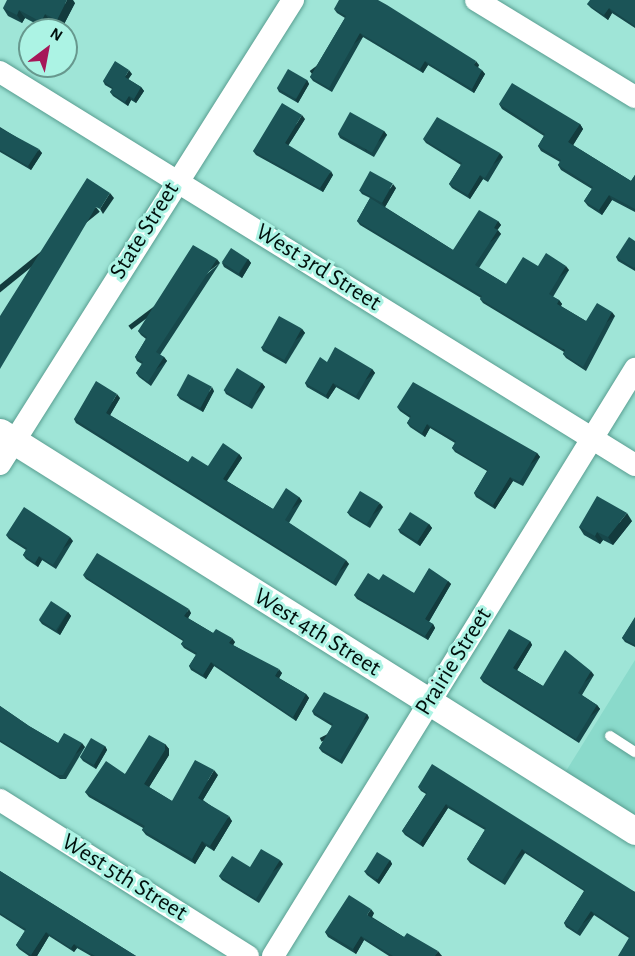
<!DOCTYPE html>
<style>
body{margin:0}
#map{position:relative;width:635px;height:956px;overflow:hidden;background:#9fe5d7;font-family:"Alegreya Sans",sans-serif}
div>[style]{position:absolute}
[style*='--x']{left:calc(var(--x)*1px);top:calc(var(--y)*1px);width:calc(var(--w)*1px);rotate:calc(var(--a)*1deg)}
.built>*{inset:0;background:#8adacb}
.roads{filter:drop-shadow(0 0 2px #589d90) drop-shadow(0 0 2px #589d90)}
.service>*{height:10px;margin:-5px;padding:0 5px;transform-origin:5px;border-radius:5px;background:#fff}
.minor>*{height:22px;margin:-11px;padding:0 11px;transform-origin:11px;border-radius:11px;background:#fff}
.tertiary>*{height:27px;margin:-13.5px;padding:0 13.5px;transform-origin:13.5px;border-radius:13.5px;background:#fff}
.wall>*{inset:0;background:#17484b}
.shaded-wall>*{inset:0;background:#133b3d;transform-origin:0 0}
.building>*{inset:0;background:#1b5457;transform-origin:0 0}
span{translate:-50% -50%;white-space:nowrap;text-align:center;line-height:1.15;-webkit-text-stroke:6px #acf3e4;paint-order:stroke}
.street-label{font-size:24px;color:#000f0c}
.north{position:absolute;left:18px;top:18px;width:60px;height:60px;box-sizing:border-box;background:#acf3e4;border:2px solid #67988e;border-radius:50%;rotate:32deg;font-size:16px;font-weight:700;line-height:24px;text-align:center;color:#000f0c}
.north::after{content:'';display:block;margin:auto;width:21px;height:27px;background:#a61658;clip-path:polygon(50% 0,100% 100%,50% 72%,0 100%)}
</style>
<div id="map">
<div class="built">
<i style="clip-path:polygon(635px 660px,635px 831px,558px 784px)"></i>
</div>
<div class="roads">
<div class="service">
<i style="--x:610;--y:736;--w:30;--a:33"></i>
</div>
<div class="minor">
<i style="--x:476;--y:0;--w:186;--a:31.4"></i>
<i style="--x:0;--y:72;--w:747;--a:31.75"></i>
<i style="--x:0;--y:464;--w:549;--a:-57.73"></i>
<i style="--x:0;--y:800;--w:293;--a:32.2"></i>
<i style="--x:273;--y:956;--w:690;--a:-58.34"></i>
</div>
<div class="tertiary">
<i style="--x:0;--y:432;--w:750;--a:32.14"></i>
</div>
</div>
<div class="wall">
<i style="clip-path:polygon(635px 0,635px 28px,612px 13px,608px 20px,591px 8px,587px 4px)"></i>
<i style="clip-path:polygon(75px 3px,62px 28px,51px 22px,46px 29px,25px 18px,22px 23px,8px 16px,3px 8px)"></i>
<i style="clip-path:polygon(334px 9px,479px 65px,478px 67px,485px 74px,474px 93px,428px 65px,423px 73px,363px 37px,332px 92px,313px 81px,310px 77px,345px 18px,337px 13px)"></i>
<i style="clip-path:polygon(132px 74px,128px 79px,141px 87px,144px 91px,136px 103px,131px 100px,128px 106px,113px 96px,110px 92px,112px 89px,105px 85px,103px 81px)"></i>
<i style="clip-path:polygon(307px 80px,309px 84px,298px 103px,279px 92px,277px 88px)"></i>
<i style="clip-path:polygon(499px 104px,580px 124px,583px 129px,573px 145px,631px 181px,635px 175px,635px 212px,612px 200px,602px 215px,588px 206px,584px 201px,592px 189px,561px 170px,558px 165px,560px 162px,541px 151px,538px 146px,544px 136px,502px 109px)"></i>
<i style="clip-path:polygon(305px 119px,288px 146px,333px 175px,323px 192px,256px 155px,253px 151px)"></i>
<i style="clip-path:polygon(0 127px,42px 153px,31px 170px,0 152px)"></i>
<i style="clip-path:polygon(384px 131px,387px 135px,374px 157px,340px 138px,338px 134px)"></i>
<i style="clip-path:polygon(423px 139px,503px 157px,488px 182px,483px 179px,470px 199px,452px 188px,449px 184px,461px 165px,426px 143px)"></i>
<i style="clip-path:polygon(396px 188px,385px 207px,453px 250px,498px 221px,501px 225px,497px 230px,501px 234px,479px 268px,506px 284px,538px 266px,569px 270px,553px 297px,559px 300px,562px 304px,561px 306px,586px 321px,615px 316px,586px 371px,566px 358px,563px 354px,564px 352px,483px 303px,480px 299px,481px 298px,360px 225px,357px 221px,370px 198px,362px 194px,359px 190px)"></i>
<i style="clip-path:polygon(635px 241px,635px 271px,618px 261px,616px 257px)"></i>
<i style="clip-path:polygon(248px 259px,251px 263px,242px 278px,224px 267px,222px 263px)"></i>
<i style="clip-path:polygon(220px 263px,160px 355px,164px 357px,167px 361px,151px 386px,139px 377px,136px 373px,142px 364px,137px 361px,135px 357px,146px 339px,141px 335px,138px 331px)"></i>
<i style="clip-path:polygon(302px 329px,305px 333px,286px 364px,263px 351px,261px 347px)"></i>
<i style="clip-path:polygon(327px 362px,372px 369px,375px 373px,359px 400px,336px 387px,328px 399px,307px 387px,305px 383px)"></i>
<i style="clip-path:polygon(262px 383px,265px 387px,252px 409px,226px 394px,224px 390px)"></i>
<i style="clip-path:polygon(214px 391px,203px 412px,180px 399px,177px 395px)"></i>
<i style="clip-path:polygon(120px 398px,110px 415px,188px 462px,208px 466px,239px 454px,242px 458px,227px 481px,273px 509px,299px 497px,302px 501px,289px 523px,349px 564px,336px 586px,76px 423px,74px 419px)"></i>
<i style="clip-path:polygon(397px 407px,537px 453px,540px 457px,523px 486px,513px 481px,495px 509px,476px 497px,474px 493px,487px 471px,455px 452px,452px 448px,455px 443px,430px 428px,425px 437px,410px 427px,407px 423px,410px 418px,400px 411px)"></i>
<i style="clip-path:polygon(383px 507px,370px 528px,350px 516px,347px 512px)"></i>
<i style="clip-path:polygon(632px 521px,613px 545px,603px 540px,600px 544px,584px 535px,579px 527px)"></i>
<i style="clip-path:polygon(429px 524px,432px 528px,420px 546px,400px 533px,398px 529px)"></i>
<i style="clip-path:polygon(6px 535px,73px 541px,56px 569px,42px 560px,38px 567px,26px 559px,23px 555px,26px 550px,9px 539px)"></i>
<i style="clip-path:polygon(83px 575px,191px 613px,188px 618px,213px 633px,235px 642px,233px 645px,282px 673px,279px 678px,306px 694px,309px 698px,296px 721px,214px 666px,206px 679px,191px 670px,189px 666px,196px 655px,184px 648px,181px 644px,183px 641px,86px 579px)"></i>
<i style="clip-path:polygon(379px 580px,414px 593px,448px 581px,451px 584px,429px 622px,433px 624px,435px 628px,428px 640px,357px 599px,354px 595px)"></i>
<i style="clip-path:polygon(68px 612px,71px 616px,60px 635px,42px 624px,39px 620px)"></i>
<i style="clip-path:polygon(635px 618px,635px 647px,625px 642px,622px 638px)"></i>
<i style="clip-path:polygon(530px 641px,532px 645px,517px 670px,543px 686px,594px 675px,582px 695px,597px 705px,600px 709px,579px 743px,483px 682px,480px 678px)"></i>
<i style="clip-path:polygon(0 706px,29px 726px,58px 743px,85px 747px,66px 779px,60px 779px,0 742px)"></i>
<i style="clip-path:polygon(312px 711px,367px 714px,369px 718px,342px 764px,322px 752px,319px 748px,332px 726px,314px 715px)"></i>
<i style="clip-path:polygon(165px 744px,169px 749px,169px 755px,149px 787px,172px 801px,218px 775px,203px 800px,232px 821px,214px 851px,206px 846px,195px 864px,146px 835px,142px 830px,143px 828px,89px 797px,85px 792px,125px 774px)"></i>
<i style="clip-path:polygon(105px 746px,107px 750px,96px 769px,83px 761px,80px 757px)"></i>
<i style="clip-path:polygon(418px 787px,635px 892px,635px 956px,629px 938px,594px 915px,580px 936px,566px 927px,564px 923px,584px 891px,525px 853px,505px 885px,470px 863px,467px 859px,485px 830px,448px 808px,423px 847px,405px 835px,402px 831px,426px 794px,421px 791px)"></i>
<i style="clip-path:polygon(390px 860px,392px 864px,379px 884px,367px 875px,364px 871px)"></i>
<i style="clip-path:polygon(283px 864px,259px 903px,222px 880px,219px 876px,250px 867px)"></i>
<i style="clip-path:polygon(0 871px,136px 956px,91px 956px,77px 948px,74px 952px,49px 936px,37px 956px,29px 956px,19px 949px,16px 945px,25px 931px,0 915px)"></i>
<i style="clip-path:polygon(374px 913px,372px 917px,404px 937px,442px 956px,389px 956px,364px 940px,356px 954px,328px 937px,325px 932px)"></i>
</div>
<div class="shaded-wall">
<i style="clip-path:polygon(67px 0,73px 0,75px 3px,62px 28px,57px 20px)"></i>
<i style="clip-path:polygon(609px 8px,612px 13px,608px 20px,604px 15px)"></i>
<i style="clip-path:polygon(19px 10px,25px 18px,22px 23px,17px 15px)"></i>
<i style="clip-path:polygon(45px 14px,51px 22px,46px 29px,41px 22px)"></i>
<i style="left:360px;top:33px;width:5px;height:63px;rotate:53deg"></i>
<i style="clip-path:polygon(425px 61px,428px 65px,423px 73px,420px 69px)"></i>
<i style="clip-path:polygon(476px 61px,479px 65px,477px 69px,474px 65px)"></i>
<i style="clip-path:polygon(129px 70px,132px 74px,127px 81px,125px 77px)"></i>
<i style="clip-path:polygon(482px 70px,485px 74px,474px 93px,472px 89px)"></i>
<i style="clip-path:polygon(307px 80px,309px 84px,298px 103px,295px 99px)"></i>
<i style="clip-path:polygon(141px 87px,144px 91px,136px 103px,134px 99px)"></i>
<i style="clip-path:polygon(129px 96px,131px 100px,128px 106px,125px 102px)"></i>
<i style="clip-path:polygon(302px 115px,305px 119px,287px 147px,285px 143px)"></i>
<i style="clip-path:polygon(580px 124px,583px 129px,572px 147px,568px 142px)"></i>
<i style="left:384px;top:131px;width:5px;height:26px;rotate:53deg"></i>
<i style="clip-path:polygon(39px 149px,42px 153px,31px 170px,28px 166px)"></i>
<i style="left:500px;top:153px;width:5px;height:29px;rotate:53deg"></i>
<i style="clip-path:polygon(331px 171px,333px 175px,323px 192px,320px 188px)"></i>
<i style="clip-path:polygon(480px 175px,483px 179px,470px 199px,468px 195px)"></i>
<i style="clip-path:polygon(393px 184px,396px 188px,385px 207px,382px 203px)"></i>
<i style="clip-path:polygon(110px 193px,114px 198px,103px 214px,100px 209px)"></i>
<i style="clip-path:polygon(609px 195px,612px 200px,602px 215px,599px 210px)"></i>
<i style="left:96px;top:207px;width:6px;height:188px;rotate:51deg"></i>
<i style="clip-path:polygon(498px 221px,501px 225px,496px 232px,494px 228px)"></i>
<i style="left:498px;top:230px;width:5px;height:42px;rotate:53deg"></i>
<i style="left:217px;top:259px;width:5px;height:111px;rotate:53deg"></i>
<i style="clip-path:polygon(248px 259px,251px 263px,242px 278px,239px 274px)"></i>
<i style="left:566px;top:266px;width:5px;height:33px;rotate:53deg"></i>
<i style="clip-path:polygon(559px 300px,562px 304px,559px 308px,557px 304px)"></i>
<i style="left:612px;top:312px;width:5px;height:62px;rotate:53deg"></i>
<i style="left:302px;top:329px;width:5px;height:36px;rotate:53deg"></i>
<i style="left:164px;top:357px;width:5px;height:30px;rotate:53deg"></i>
<i style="left:372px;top:369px;width:5px;height:31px;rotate:53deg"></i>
<i style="left:262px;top:383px;width:5px;height:26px;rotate:53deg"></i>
<i style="clip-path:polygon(333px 383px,336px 387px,328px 399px,326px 395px)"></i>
<i style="clip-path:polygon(212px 387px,214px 391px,203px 412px,200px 408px)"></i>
<i style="clip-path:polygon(117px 394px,120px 398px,109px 417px,106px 413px)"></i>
<i style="clip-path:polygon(427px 424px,430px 428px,425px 437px,422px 433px)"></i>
<i style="left:537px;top:453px;width:5px;height:34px;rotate:53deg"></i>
<i style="clip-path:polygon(239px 454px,242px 458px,225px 483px,223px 479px)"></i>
<i style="clip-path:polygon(510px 477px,513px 481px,495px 509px,493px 505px)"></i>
<i style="left:299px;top:497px;width:5px;height:27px;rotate:53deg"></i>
<i style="left:380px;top:503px;width:5px;height:25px;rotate:53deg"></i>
<i style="clip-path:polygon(627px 513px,632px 521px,613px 545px,608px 537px)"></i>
<i style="clip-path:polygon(429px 524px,432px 528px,420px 546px,417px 542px)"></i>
<i style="clip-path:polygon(597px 532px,603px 540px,600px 544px,595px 536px)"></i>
<i style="left:70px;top:537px;width:5px;height:33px;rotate:53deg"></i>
<i style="clip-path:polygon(39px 556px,42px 560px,38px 567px,35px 563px)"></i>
<i style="left:346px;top:560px;width:5px;height:26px;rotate:53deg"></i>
<i style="clip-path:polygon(448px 581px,451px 584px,428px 623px,425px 619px)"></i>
<i style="clip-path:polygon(189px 609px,191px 613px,187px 620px,184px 616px)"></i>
<i style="clip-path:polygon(68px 612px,71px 616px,60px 635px,57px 631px)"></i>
<i style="clip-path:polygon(433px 624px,435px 628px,428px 640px,425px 636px)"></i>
<i style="clip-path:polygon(232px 638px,235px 642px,232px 647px,229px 643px)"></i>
<i style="clip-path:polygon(530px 641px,532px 645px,516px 672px,513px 668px)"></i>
<i style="clip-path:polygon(211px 662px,214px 666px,206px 679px,203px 675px)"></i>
<i style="clip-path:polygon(279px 669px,282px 673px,278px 680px,275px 676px)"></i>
<i style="left:591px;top:671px;width:5px;height:26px;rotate:53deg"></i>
<i style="clip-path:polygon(306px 694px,309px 698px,296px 721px,293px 717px)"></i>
<i style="left:597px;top:705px;width:5px;height:40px;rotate:53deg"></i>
<i style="left:367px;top:714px;width:4px;height:53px;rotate:63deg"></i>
<i style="left:82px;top:743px;width:5px;height:37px;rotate:53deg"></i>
<i style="clip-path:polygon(165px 744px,169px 749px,169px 755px,148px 789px,144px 784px)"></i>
<i style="clip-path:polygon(105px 746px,107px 750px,96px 769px,94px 765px)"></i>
<i style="clip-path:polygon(214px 770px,218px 775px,201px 803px,198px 798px)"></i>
<i style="clip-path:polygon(446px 804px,448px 808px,423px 847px,420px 843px)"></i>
<i style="clip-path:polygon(229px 816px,232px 821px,214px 851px,210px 846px)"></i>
<i style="clip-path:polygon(202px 841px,206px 846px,195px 864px,192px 859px)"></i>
<i style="left:522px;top:849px;width:5px;height:38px;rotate:53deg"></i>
<i style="left:280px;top:860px;width:5px;height:46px;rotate:53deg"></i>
<i style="clip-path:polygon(390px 860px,392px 864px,379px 884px,376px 880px)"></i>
<i style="clip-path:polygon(371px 909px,374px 913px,371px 919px,367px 915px)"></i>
<i style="left:591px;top:911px;width:5px;height:25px;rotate:53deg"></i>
<i style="clip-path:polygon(46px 932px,49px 936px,37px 956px,32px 956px,31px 955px)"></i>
<i style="clip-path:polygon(361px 936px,364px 940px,356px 954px,353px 949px)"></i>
<i style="clip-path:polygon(74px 944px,77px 948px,74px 952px,71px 948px)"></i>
<i style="clip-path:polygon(438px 951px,442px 956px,435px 956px)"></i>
</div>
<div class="building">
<i style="clip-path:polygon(7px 0,67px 0,57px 20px,45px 14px,41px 22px,19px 10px,17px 15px,3px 8px)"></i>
<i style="clip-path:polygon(339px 0,378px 0,387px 5px,476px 61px,474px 65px,482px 70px,472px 89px,425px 61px,420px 69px,360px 33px,329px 88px,310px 77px,346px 16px,334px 9px)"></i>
<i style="clip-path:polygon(590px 0,635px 0,635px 26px,609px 8px,604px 15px,587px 4px)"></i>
<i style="clip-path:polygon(115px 61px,129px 70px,125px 77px,141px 87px,134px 99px,129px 96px,125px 102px,110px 92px,113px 88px,103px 81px)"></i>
<i style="left:288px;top:69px;width:22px;height:22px;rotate:30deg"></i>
<i style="clip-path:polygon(512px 83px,580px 124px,568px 142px,631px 181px,635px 175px,635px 209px,609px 195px,599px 210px,584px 201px,593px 187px,558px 165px,561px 160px,538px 146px,545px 134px,499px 104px)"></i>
<i style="clip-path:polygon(282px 103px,302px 115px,285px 143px,331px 171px,320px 188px,253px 151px)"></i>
<i style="left:350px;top:112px;width:39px;height:25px;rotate:29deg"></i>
<i style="clip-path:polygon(437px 117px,500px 153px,485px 178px,480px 175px,468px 195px,449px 184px,462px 163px,423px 139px)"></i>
<i style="clip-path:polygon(0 128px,39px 149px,28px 166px,0 150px)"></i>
<i style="left:370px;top:171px;width:26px;height:22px;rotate:29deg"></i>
<i style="clip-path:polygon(87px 178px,110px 193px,100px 209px,96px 207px,0 369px,0 316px)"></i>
<i style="clip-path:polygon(370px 198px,453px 250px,479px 210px,498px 221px,494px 228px,498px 230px,475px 265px,506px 284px,523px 257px,538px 266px,546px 253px,566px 266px,549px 294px,559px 300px,557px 304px,586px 321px,597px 303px,612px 312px,583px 367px,563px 354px,565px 350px,480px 299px,482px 296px,357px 221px)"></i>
<i style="clip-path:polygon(629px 237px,635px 241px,635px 267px,634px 268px,616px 257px)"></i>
<i style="clip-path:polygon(193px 245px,217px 259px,156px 352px,164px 357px,148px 382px,136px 373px,143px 362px,135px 357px,147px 337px,138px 331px)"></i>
<i style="left:231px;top:248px;width:20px;height:17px;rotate:33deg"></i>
<i style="left:279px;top:316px;width:26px;height:36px;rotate:29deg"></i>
<i style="clip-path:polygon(335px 347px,372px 369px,356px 396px,333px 383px,326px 395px,305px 383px,320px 357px,327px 362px)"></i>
<i style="left:237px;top:368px;width:29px;height:26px;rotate:31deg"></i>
<i style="left:188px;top:374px;width:27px;height:24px;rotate:28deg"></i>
<i style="clip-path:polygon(96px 381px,117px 394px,106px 413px,188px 462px,192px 456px,208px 466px,223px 443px,239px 454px,223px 479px,273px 509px,286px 488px,299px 497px,285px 520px,346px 560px,333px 582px,74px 419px)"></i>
<i style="clip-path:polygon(413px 382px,537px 453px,520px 482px,510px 477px,493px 505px,474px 493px,488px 470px,452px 448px,456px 441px,427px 424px,422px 433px,407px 423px,411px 416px,397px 407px)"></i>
<i style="left:360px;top:491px;width:23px;height:25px;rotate:31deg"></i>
<i style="clip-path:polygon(597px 496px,627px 513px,608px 537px,597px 532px,595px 536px,579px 527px)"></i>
<i style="clip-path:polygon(24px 507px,70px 537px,53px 565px,39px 556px,35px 563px,23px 555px,27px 548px,6px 535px)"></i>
<i style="left:410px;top:512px;width:22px;height:21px;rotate:32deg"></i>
<i style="clip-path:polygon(97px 553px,189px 609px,184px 616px,213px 633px,216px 629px,232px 638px,229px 643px,279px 669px,275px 676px,306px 694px,293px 717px,211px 662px,203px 675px,189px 666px,197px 653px,181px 644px,184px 640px,83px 575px)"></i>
<i style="clip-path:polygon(429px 568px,448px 581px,425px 619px,433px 624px,425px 636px,354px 595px,368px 573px,379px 580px,383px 574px,414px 593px)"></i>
<i style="left:51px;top:601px;width:20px;height:22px;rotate:33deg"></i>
<i style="clip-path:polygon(635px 617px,635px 645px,622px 638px)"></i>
<i style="clip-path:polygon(509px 629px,530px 641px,513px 668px,543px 686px,565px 650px,591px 671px,578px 693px,597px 705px,576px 739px,480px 678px)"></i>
<i style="clip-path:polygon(324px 692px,367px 714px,340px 760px,319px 748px,333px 724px,312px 711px)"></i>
<i style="clip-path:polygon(0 706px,29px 726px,58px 743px,64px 733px,82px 743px,63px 775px,57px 775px,0 740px)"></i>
<i style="clip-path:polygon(149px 735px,165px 744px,165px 750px,144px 784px,172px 801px,195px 760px,214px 770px,198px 798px,229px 816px,210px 846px,202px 841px,192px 859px,142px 830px,145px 826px,85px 792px,106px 761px,125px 774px)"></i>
<i style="left:91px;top:738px;width:16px;height:22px;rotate:30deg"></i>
<i style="clip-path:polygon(432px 764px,635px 892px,635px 956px,618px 956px,630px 936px,591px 911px,577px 932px,564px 923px,585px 890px,522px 849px,502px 881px,467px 859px,486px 828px,446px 804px,420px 843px,402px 831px,427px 793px,418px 787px)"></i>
<i style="clip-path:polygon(261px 849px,280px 860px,256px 899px,219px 876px,232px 856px,250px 867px)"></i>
<i style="left:377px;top:852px;width:15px;height:23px;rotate:32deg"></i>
<i style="clip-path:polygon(0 871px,136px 956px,95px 956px,74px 944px,71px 948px,46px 932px,31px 955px,16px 945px,26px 929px,0 913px)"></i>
<i style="clip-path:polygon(349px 895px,371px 909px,367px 915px,404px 937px,407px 933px,438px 951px,435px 956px,393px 956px,361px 936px,353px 949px,325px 932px)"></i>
</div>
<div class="street-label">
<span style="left:145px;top:231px;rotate:-58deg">State Street</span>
<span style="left:318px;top:268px;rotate:32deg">West 3rd Street</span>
<span style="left:317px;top:633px;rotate:32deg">West 4th Street</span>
<span style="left:454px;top:662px;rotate:-58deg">Prairie Street</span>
<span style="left:124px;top:878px;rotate:32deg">West 5th Street</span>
</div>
<div class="north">N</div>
</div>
